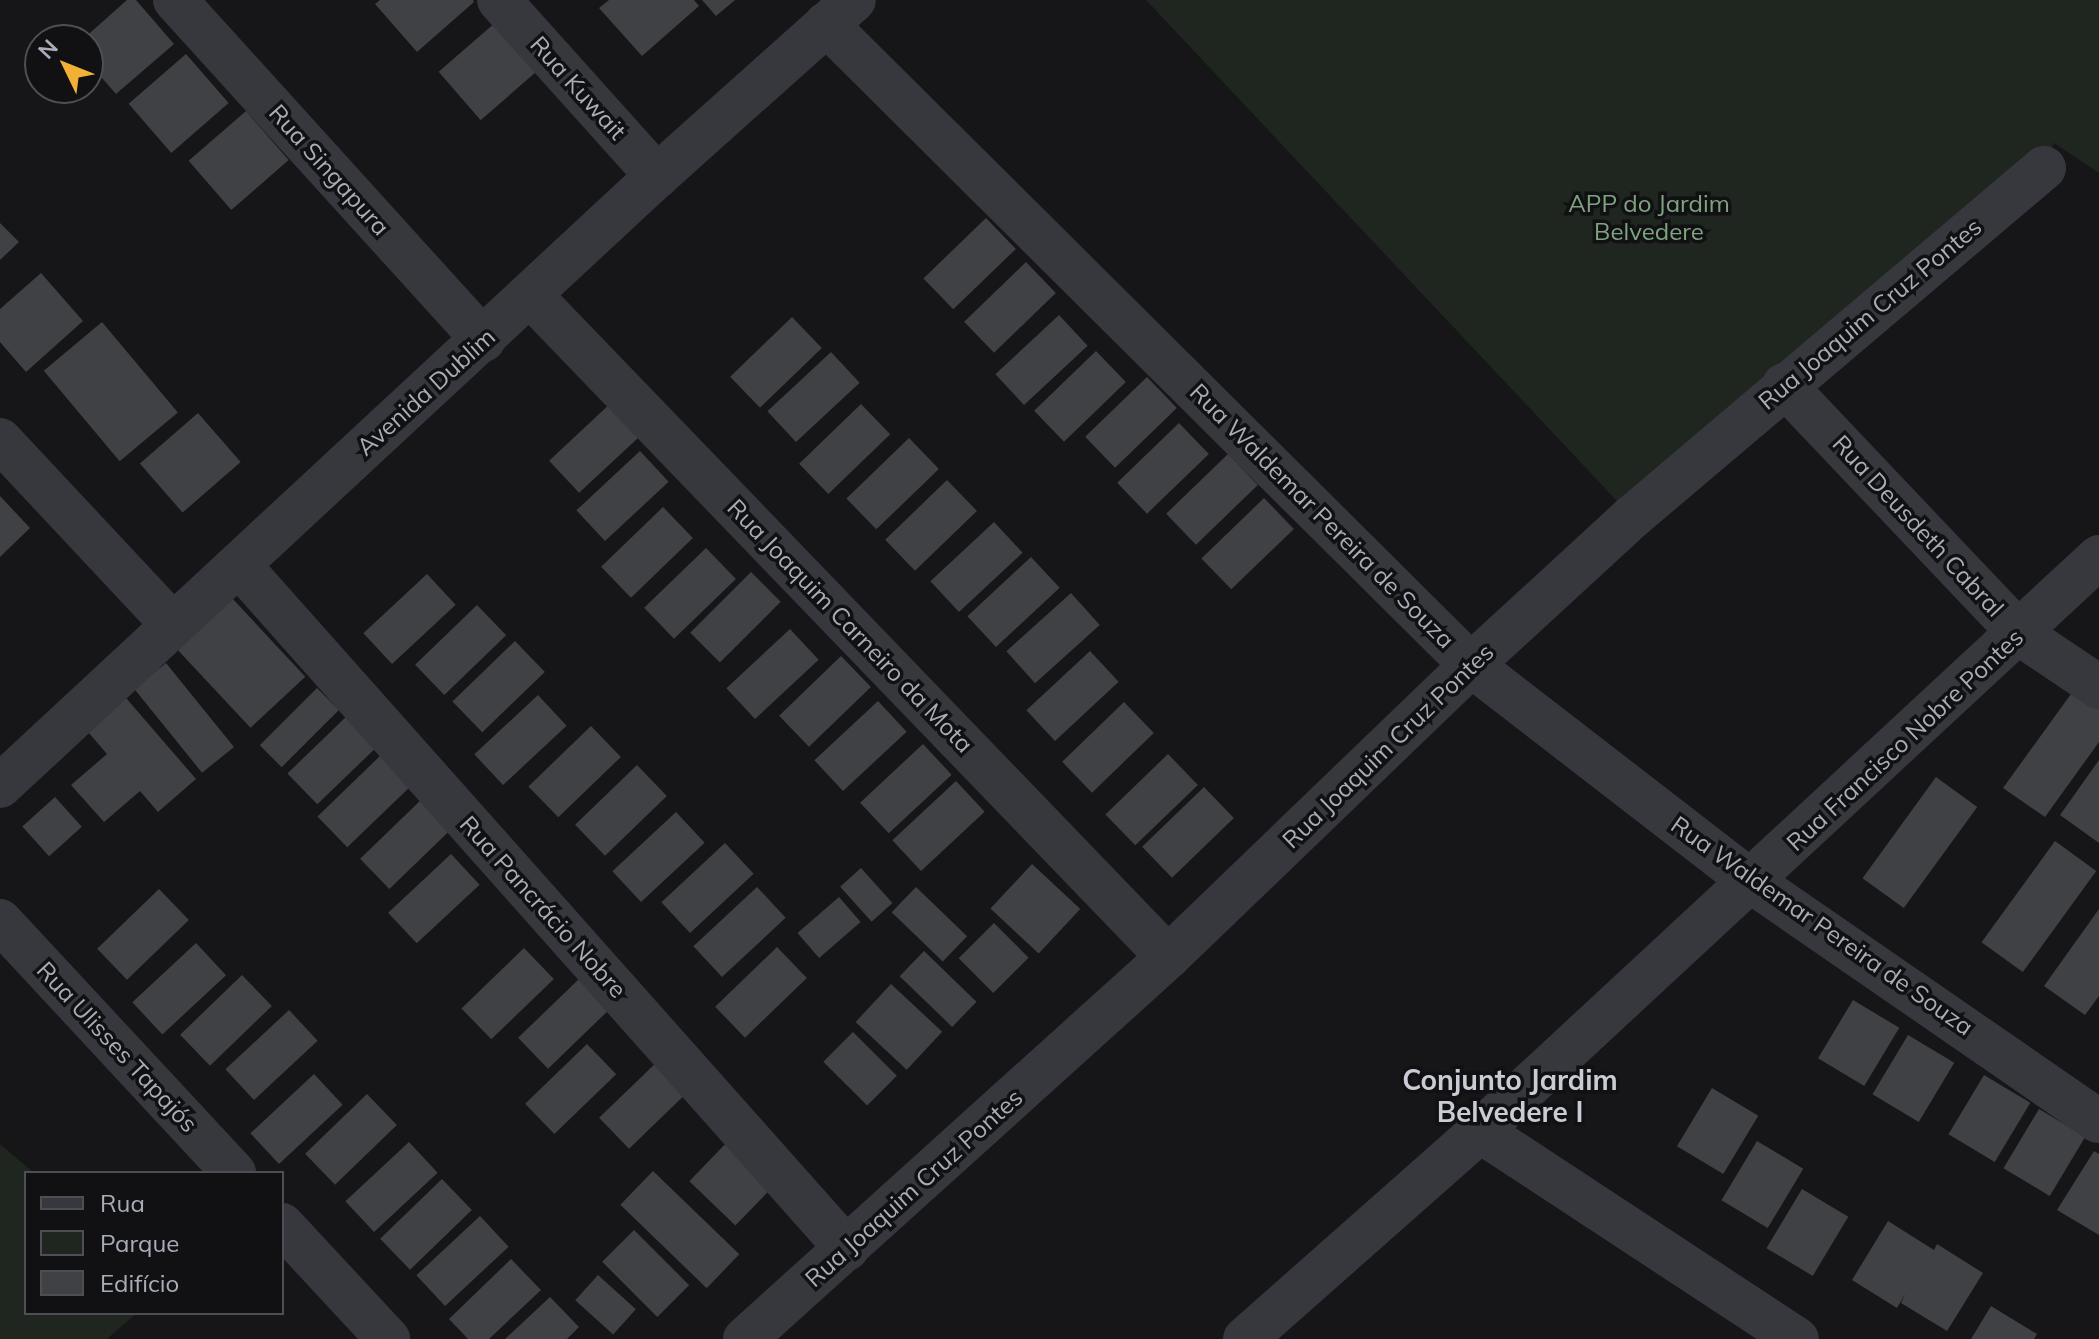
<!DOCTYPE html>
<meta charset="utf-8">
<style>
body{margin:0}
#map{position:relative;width:2099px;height:1339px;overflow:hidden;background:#161618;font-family:Mulish,sans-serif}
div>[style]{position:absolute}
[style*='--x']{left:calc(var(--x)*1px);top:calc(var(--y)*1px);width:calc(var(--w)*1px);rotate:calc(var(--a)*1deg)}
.green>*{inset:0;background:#1e261f}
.building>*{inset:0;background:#404145;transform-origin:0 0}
.minor>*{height:44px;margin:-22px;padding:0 22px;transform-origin:22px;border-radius:22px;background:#37383d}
span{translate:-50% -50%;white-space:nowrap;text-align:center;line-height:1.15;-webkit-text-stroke:7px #111113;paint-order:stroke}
.street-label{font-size:24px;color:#a8adb8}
.park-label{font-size:24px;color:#7fa381}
.quarter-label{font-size:28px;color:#c9ccd4;font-weight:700}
.legend{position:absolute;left:24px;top:1171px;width:260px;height:144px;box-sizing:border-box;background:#111113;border:2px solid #4d4f55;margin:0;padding:10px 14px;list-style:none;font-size:24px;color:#a8adb8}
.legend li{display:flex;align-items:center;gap:16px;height:40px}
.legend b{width:40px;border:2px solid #4d4f55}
.north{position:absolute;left:24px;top:24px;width:80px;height:80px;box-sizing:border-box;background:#111113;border:2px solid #4d4f55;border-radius:50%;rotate:313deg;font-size:22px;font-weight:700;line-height:32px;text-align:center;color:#a8adb8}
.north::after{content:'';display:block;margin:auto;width:28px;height:36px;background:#f2b134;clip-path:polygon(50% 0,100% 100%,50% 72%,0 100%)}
</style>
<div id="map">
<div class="green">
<i style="clip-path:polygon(1146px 0,2099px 0,2099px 173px,2054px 143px,2044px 168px,1632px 517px)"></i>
<i style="clip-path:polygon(0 1144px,34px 1173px,26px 1173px,26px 1313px,137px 1313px,107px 1339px,0 1339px)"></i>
</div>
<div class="building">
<i style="clip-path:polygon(127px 0,136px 0,174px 44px,116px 94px,88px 62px,88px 40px,82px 40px)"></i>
<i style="clip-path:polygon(380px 0,473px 0,474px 2px,417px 52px,375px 4px)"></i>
<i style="clip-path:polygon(609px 0,694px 0,699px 6px,642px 56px,599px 8px)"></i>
<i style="clip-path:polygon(702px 0,735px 0,716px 16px)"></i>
<i style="left:496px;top:22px;width:64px;height:76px;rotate:49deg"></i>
<i style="left:186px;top:54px;width:65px;height:76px;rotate:49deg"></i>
<i style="left:246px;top:111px;width:65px;height:76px;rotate:49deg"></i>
<i style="left:986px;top:218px;width:43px;height:87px;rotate:46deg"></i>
<i style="clip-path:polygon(0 223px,19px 242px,0 260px)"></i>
<i style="left:1026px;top:262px;width:43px;height:86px;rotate:46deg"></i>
<i style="clip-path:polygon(41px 273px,83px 321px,26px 372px,0 342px,0 309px)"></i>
<i style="left:1059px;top:315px;width:42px;height:87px;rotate:47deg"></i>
<i style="left:792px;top:317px;width:43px;height:86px;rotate:46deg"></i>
<i style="left:102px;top:322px;width:118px;height:76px;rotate:50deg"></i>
<i style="left:1096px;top:351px;width:43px;height:86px;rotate:46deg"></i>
<i style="left:831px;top:352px;width:42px;height:87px;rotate:47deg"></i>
<i style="left:1147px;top:377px;width:43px;height:86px;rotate:46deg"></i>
<i style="left:612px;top:402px;width:44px;height:86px;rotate:47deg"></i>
<i style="left:861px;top:404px;width:42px;height:86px;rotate:46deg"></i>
<i style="left:198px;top:413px;width:65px;height:77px;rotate:49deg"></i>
<i style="left:1179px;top:423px;width:43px;height:86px;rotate:46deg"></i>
<i style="left:909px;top:438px;width:43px;height:87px;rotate:46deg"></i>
<i style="left:640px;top:451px;width:42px;height:87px;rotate:47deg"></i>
<i style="left:1228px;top:454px;width:43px;height:86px;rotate:46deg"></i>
<i style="left:947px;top:480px;width:43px;height:86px;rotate:46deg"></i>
<i style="clip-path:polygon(0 496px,30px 528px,0 557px)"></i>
<i style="left:1264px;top:498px;width:43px;height:87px;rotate:46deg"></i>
<i style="left:663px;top:507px;width:43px;height:86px;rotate:46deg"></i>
<i style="left:994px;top:522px;width:42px;height:87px;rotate:47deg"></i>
<i style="left:706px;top:548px;width:43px;height:86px;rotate:46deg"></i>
<i style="left:1031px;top:557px;width:42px;height:87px;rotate:47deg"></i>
<i style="left:751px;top:572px;width:42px;height:86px;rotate:45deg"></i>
<i style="left:427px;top:574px;width:42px;height:87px;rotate:47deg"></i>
<i style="left:1071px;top:593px;width:43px;height:87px;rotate:48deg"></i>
<i style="left:231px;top:597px;width:109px;height:75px;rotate:47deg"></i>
<i style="left:477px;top:605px;width:42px;height:86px;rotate:46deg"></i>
<i style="left:790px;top:629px;width:42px;height:87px;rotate:47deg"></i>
<i style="left:515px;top:641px;width:43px;height:87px;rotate:46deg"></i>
<i style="left:1090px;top:651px;width:42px;height:87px;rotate:47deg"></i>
<i style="left:841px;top:656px;width:43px;height:86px;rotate:46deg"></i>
<i style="left:166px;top:663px;width:108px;height:41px;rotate:51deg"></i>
<i style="clip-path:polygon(2076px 687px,2099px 704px,2099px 742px,2045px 817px,2003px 788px)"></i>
<i style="left:317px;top:688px;width:31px;height:81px;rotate:45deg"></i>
<i style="left:538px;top:695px;width:42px;height:87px;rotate:47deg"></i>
<i style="clip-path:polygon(126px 698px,196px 779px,158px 812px,140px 791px,104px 822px,71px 785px,107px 754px,88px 732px)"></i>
<i style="left:878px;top:701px;width:42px;height:87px;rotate:47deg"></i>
<i style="left:1124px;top:702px;width:43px;height:86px;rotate:46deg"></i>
<i style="left:350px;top:713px;width:43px;height:87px;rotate:46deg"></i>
<i style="left:591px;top:726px;width:43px;height:87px;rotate:46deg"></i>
<i style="left:923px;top:744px;width:42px;height:86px;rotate:47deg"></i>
<i style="left:1168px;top:754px;width:43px;height:87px;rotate:46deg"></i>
<i style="left:380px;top:756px;width:43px;height:87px;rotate:46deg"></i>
<i style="clip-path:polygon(2099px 760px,2099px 843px,2060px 815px)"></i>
<i style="left:637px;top:765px;width:43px;height:86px;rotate:46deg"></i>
<i style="left:1936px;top:777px;width:51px;height:125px;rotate:36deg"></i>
<i style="left:956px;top:781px;width:42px;height:87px;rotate:47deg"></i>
<i style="left:1204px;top:787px;width:43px;height:86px;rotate:46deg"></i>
<i style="left:55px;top:797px;width:40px;height:44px;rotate:48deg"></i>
<i style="left:422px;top:799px;width:42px;height:86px;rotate:46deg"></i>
<i style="left:676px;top:812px;width:42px;height:87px;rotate:47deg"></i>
<i style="left:2055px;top:841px;width:51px;height:125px;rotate:36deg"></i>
<i style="left:725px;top:843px;width:42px;height:87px;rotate:47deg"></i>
<i style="left:451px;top:854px;width:42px;height:86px;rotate:47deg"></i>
<i style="left:1032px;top:864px;width:66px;height:61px;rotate:43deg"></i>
<i style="left:861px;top:868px;width:47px;height:28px;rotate:48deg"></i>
<i style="left:757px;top:887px;width:42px;height:87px;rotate:47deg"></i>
<i style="left:916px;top:887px;width:71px;height:35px;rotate:44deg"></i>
<i style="left:159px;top:889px;width:43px;height:86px;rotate:46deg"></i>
<i style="left:839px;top:897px;width:33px;height:55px;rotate:49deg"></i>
<i style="clip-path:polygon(2099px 909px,2099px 996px,2085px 1015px,2044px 986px)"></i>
<i style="left:994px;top:923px;width:49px;height:50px;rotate:45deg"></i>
<i style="left:196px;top:943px;width:44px;height:87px;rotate:47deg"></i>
<i style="left:777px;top:947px;width:43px;height:86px;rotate:46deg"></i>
<i style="left:524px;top:948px;width:43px;height:87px;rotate:46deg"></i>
<i style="left:924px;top:951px;width:73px;height:35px;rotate:44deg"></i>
<i style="left:242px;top:975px;width:43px;height:86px;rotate:46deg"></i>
<i style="left:580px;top:978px;width:43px;height:86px;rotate:46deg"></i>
<i style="left:891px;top:984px;width:70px;height:52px;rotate:43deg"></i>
<i style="left:1853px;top:1000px;width:54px;height:68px;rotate:31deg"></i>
<i style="left:289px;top:1010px;width:42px;height:87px;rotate:47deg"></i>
<i style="left:853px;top:1032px;width:62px;height:42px;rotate:45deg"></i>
<i style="left:1908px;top:1035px;width:54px;height:69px;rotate:31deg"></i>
<i style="left:587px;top:1044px;width:42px;height:86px;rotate:46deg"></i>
<i style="left:661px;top:1058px;width:43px;height:86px;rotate:46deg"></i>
<i style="left:314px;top:1074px;width:42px;height:87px;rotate:47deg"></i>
<i style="left:1984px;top:1075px;width:54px;height:69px;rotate:31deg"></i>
<i style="left:1712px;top:1088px;width:54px;height:68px;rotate:31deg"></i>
<i style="left:367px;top:1094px;width:43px;height:86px;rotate:46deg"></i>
<i style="left:2039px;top:1109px;width:54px;height:69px;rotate:31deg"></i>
<i style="left:731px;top:1138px;width:64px;height:60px;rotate:44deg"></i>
<i style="left:1757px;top:1141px;width:54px;height:69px;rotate:31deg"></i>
<i style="left:409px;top:1142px;width:42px;height:87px;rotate:47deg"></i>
<i style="clip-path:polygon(2094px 1151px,2099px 1154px,2099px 1235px,2057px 1210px)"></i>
<i style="left:653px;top:1171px;width:120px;height:47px;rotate:44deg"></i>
<i style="left:442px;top:1179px;width:43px;height:86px;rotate:46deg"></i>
<i style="left:1802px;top:1189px;width:54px;height:69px;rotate:31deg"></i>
<i style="left:480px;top:1216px;width:42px;height:87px;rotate:47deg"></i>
<i style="clip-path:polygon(1888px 1221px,1934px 1250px,1937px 1244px,1983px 1273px,1947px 1331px,1901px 1303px,1905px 1294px,1897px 1308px,1852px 1280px)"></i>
<i style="left:634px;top:1230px;width:78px;height:45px;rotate:45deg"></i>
<i style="clip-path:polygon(511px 1259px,541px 1290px,489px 1339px,468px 1339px,449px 1319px)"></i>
<i style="left:598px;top:1275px;width:51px;height:34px;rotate:42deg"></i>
<i style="clip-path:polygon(550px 1297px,579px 1327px,567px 1339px,505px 1339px)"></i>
<i style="clip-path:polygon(1991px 1306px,2037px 1334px,2034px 1339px,1971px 1339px)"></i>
</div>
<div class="minor">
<i style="--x:175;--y:0;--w:459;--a:47.8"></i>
<i style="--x:499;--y:0;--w:237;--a:48.1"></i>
<i style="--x:826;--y:24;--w:909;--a:44.82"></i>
<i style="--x:1471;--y:665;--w:355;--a:37.7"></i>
<i style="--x:1752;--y:882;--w:421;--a:34.6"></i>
<i style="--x:531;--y:296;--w:918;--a:46.06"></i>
<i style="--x:1784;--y:385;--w:343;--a:46.5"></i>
<i style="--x:2020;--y:634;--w:95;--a:33.9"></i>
<i style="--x:0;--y:440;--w:253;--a:46.9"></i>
<i style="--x:239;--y:565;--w:915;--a:48.37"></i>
<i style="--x:0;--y:786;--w:897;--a:-42.88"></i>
<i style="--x:657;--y:176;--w:264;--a:-41.8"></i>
<i style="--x:0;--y:921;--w:344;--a:47.1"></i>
<i style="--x:1480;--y:1131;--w:379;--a:33.3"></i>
<i style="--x:282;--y:1225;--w:156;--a:47.1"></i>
<i style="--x:745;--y:1339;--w:570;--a:-42.08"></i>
<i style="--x:1168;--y:957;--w:421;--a:-43.9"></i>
<i style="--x:1471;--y:665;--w:219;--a:-42.6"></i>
<i style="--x:1632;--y:517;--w:540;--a:-40.27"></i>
<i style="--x:1245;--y:1339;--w:314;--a:-41.5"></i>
<i style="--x:1480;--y:1131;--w:844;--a:-42.84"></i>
</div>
<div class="street-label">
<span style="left:578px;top:88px;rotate:48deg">Rua Kuwait</span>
<span style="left:329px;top:170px;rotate:48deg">Rua Singapura</span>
<span style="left:1870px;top:314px;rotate:-40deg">Rua Joaquim Cruz Pontes</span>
<span style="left:426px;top:392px;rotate:-42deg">Avenida Dublim</span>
<span style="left:1322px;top:516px;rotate:45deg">Rua Waldemar Pereira de Souza</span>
<span style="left:1918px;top:526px;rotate:47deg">Rua Deusdeth Cabral</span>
<span style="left:850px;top:626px;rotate:46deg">Rua Joaquim Carneiro da Mota</span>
<span style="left:1905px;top:740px;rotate:-43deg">Rua Francisco Nobre Pontes</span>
<span style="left:1388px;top:746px;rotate:-44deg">Rua Joaquim Cruz Pontes</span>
<span style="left:543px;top:907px;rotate:48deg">Rua Pancrácio Nobre</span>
<span style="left:1822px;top:926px;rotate:35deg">Rua Waldemar Pereira de Souza</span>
<span style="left:117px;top:1047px;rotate:47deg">Rua Ulisses Tapajós</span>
<span style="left:914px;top:1188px;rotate:-42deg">Rua Joaquim Cruz Pontes</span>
</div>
<div class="park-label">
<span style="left:1649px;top:218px">APP do Jardim<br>Belvedere</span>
</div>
<div class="quarter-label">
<span style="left:1510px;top:1096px">Conjunto Jardim<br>Belvedere I</span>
</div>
<ul class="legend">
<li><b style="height:10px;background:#37383d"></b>Rua</li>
<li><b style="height:22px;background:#1e261f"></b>Parque</li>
<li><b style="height:22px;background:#404145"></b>Edifício</li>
</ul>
<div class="north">N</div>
</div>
